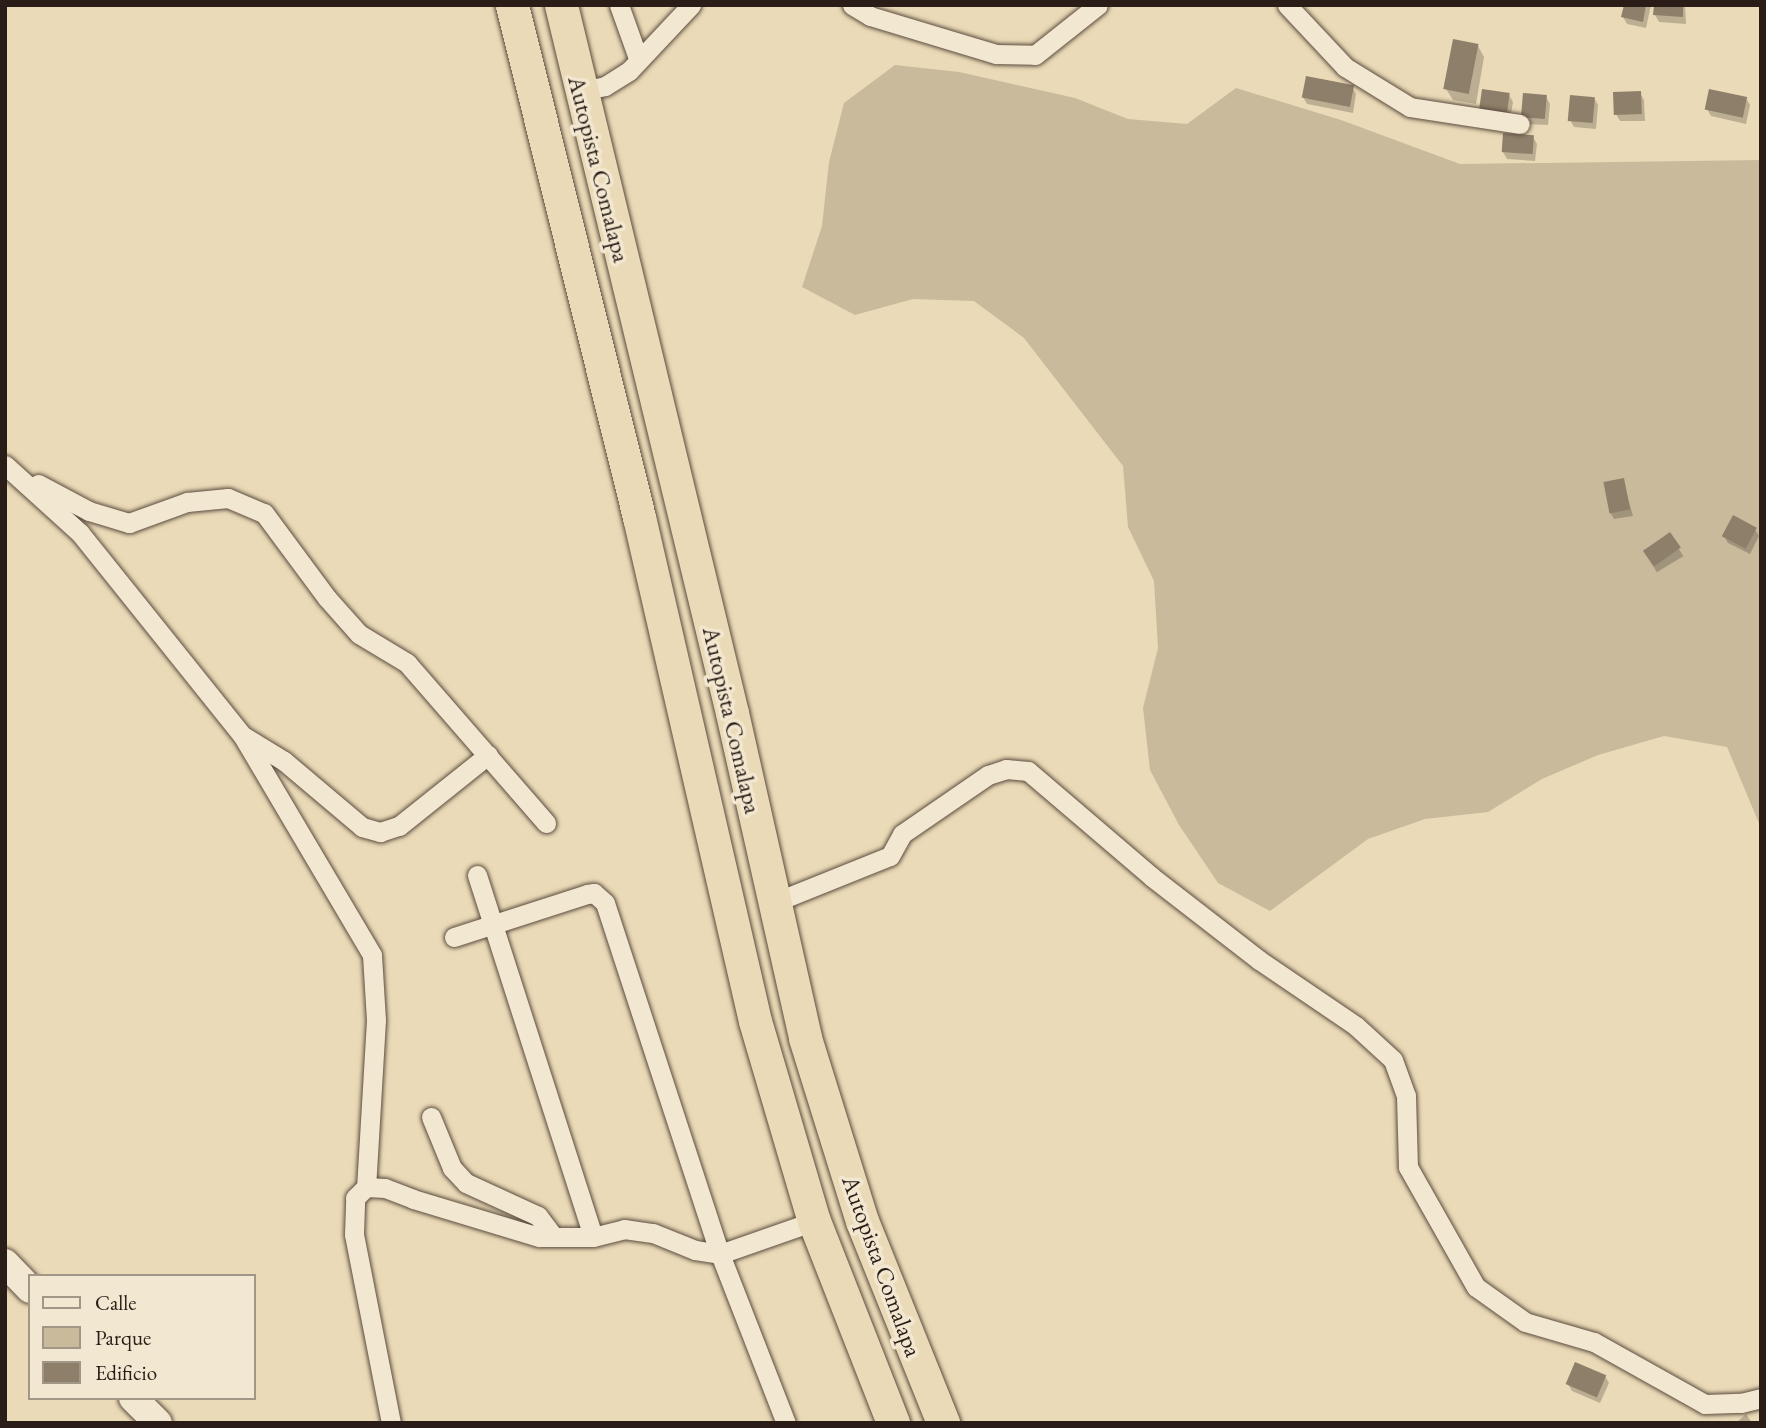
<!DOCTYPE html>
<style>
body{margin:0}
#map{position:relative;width:1766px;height:1428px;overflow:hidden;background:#ebdab7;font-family:"EB Garamond",serif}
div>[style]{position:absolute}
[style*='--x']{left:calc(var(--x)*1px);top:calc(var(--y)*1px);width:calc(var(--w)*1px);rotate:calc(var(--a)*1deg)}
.green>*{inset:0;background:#caba9c}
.shadow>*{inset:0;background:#0003;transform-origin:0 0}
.building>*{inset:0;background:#8e7f6a;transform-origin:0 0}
.roads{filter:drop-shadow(0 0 2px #5a4c3f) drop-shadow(0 0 2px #5a4c3f)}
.minor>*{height:19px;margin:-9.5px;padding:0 9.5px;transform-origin:9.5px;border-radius:9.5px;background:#f2e7d0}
.secondary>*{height:28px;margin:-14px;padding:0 14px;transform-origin:14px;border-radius:14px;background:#f2e7d0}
.trunk>*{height:33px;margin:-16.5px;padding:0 16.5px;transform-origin:16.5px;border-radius:16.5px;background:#ebdab7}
span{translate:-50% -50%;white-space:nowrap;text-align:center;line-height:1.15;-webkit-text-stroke:7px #f2e7d0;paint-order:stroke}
.street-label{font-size:24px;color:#2a1d17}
.frame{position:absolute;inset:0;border:7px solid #2a1d17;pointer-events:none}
.legend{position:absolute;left:28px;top:1274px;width:228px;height:126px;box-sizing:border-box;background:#f2e7d0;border:2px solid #a29686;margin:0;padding:9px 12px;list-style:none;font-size:21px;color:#2a1d17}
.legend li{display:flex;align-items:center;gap:14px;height:35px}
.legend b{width:35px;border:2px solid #a29686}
</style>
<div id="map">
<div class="green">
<i style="clip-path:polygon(895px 65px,959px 72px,1075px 98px,1128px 119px,1187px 124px,1236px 88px,1341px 120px,1460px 164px,1761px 160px,1761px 828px,1727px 747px,1664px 736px,1598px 755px,1542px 779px,1488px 812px,1425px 819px,1368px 839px,1270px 911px,1218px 883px,1179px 825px,1150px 770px,1143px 708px,1158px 648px,1154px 581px,1128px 527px,1123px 466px,1024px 338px,974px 301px,913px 299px,855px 315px,802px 287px,822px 226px,829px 162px,844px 103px)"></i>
</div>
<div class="shadow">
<i style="clip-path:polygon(1625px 5px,1651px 5px,1646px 28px,1627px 24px,1623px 17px)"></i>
<i style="clip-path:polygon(1656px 5px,1685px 5px,1686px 24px,1659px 22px,1655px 15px)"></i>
<i style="clip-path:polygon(1478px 46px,1484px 57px,1476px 104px,1453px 100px,1446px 89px)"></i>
<i style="clip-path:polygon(1352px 87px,1356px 94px,1353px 113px,1307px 104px,1303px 97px)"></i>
<i style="clip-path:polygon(1640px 93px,1644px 100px,1645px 121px,1620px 121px,1616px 114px)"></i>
<i style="clip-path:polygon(1509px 95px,1513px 102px,1510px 120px,1485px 116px)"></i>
<i style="clip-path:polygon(1546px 97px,1550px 104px,1548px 125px,1527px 124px,1523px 117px)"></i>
<i style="clip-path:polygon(1594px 98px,1598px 105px,1596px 129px,1574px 127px,1570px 120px)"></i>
<i style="clip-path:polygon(1746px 98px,1750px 105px,1746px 124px,1711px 116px,1707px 109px)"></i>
<i style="clip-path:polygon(1533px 137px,1537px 144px,1535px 161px,1507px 159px,1503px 152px)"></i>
<i style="clip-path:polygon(1623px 480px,1633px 516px,1614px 519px,1610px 512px)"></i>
<i style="clip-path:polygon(1755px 529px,1759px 536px,1750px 554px,1728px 543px,1724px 536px)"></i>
<i style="left:1670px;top:534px;width:26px;height:31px;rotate:59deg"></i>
<i style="clip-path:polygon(1605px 1376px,1609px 1383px,1600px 1403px,1572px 1391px,1568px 1384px)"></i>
<i style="clip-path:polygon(1746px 1414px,1752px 1423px,1736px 1423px)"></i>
</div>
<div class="building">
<i style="clip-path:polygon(1624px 5px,1646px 5px,1643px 22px,1621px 17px)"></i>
<i style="clip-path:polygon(1654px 5px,1683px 5px,1683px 17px,1653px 15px)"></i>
<i style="left:1453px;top:39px;width:26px;height:51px;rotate:11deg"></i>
<i style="left:1306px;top:76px;width:49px;height:22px;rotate:11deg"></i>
<i style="left:1482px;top:89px;width:28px;height:21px;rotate:8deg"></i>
<i style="left:1709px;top:89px;width:39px;height:21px;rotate:12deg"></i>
<i style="left:1641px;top:91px;width:23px;height:28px;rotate:88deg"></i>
<i style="left:1523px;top:93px;width:24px;height:24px;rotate:5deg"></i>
<i style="left:1570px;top:95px;width:25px;height:26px;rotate:5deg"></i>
<i style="left:1503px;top:133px;width:31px;height:19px;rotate:4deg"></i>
<i style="left:1624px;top:478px;width:32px;height:21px;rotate:79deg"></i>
<i style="left:1733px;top:515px;width:27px;height:24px;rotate:28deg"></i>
<i style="left:1670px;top:532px;width:19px;height:33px;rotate:55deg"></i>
<i style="left:1575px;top:1362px;width:34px;height:24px;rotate:23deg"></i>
</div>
<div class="roads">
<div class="minor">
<i style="--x:619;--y:5;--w:59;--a:70.3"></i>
<i style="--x:852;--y:5;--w:21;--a:31"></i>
<i style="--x:870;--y:16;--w:132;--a:16.8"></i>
<i style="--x:996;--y:54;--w:39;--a:1"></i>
<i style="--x:1035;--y:55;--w:80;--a:-38.4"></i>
<i style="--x:1287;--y:5;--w:85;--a:46.9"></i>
<i style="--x:1345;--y:67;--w:76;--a:31.6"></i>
<i style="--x:1410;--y:107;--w:111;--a:8.8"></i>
<i style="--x:580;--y:91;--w:25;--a:-11"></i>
<i style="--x:605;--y:86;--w:28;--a:-32"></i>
<i style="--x:629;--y:71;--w:91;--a:-46.8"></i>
<i style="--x:5;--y:465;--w:101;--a:42.2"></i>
<i style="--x:80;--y:533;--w:259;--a:51.3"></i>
<i style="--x:242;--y:735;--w:256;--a:59.4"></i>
<i style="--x:372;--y:955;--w:65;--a:86.5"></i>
<i style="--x:376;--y:1020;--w:167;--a:93.4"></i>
<i style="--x:38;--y:484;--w:58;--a:27.9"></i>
<i style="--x:89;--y:511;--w:42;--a:16.7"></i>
<i style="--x:129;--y:523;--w:62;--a:-19.9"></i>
<i style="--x:187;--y:502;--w:41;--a:-5.6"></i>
<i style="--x:228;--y:498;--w:39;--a:23"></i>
<i style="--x:264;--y:513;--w:106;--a:53.5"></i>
<i style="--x:327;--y:598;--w:48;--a:48.4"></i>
<i style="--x:359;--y:634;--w:56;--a:31.1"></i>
<i style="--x:407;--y:663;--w:212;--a:49"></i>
<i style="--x:245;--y:737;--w:46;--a:31.6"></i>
<i style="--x:284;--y:761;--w:102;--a:40.2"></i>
<i style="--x:362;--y:827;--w:19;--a:16"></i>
<i style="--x:380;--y:832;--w:20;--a:-18"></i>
<i style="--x:399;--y:826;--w:114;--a:-38.6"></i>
<i style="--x:477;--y:875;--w:380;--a:72.2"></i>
<i style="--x:773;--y:903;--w:126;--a:-21.9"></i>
<i style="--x:890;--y:856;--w:25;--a:-61"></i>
<i style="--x:902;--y:834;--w:104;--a:-34.5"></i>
<i style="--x:988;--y:775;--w:19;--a:-18"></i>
<i style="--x:1006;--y:769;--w:22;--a:5"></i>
<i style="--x:1028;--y:771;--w:163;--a:40.5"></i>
<i style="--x:1152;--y:877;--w:135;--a:37.8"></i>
<i style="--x:1259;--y:960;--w:117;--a:34.2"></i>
<i style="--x:1356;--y:1026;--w:50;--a:42.6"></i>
<i style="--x:1393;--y:1060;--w:38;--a:70"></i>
<i style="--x:1406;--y:1096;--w:71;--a:88.4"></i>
<i style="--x:1408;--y:1167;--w:138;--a:60.5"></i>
<i style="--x:1476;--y:1287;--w:60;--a:35.5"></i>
<i style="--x:1525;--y:1322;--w:72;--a:16.2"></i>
<i style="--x:1594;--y:1342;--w:127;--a:29.2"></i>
<i style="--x:1705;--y:1404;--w:36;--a:-2"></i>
<i style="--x:1741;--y:1403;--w:21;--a:-14"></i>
<i style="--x:454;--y:937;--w:140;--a:-17.9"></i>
<i style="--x:587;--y:894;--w:7;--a:-8"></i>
<i style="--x:594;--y:893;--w:15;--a:42"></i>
<i style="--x:605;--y:903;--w:369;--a:71.9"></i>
<i style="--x:720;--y:1254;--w:181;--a:68.7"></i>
<i style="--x:431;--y:1117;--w:55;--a:67.6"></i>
<i style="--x:452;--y:1168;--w:21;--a:47"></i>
<i style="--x:466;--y:1183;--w:79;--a:24.6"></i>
<i style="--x:538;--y:1216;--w:26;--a:53"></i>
<i style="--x:391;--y:1423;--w:193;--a:-101.1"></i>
<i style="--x:354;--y:1234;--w:36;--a:-88"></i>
<i style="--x:355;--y:1198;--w:16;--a:-45"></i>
<i style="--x:366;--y:1187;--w:19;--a:3"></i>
<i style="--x:385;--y:1188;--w:30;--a:21"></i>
<i style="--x:413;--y:1199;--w:132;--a:16.8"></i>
<i style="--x:539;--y:1237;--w:54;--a:0"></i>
<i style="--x:593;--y:1237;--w:32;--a:-14"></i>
<i style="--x:624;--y:1229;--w:29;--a:8"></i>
<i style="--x:653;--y:1233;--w:45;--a:22"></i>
<i style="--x:695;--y:1250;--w:25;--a:9"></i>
<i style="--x:720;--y:1254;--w:100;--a:-19.3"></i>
</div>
<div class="secondary">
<i style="--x:5;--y:1263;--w:36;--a:46"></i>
<i style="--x:133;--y:1398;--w:35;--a:45"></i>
</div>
<div class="trunk">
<i style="--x:512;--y:5;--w:528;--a:76.07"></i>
<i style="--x:639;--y:517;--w:517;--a:77.04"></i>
<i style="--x:755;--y:1021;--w:209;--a:73.6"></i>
<i style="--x:814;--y:1221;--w:217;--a:68.6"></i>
<i style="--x:561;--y:5;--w:728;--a:76.42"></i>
<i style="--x:732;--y:713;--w:333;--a:77.3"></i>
<i style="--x:805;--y:1038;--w:192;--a:72.7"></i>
<i style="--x:862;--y:1221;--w:218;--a:68.1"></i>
</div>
</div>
<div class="street-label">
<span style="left:599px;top:169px;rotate:76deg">Autopista Comalapa</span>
<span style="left:732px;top:720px;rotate:77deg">Autopista Comalapa</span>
<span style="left:882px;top:1266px;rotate:70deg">Autopista Comalapa</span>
</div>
<div class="frame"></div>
<ul class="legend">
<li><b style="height:9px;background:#f2e7d0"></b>Calle</li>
<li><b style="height:19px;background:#caba9c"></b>Parque</li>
<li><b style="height:19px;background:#8e7f6a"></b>Edificio</li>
</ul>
</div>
